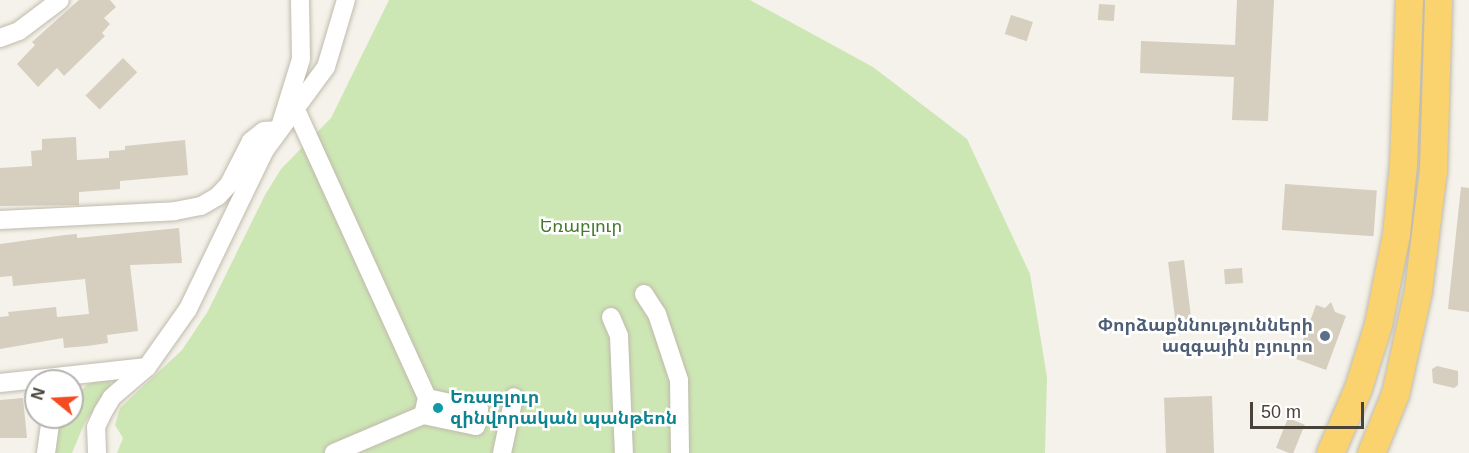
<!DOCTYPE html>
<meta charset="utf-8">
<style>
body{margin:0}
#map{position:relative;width:1469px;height:453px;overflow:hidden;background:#f4f2ea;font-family:Arial,"Noto Sans Armenian",sans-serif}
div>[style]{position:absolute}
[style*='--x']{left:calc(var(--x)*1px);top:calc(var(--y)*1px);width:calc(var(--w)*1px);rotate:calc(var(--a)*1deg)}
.green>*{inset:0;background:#cde7b4}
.building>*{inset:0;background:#d6cebf;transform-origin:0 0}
.roads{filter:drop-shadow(0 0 2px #c0baac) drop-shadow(0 0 2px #c0baac)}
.minor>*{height:18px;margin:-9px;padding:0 9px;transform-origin:9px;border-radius:9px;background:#fff}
.highway>*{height:27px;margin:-13.5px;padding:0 13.5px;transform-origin:13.5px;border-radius:13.5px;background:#fad36f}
.dots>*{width:16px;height:16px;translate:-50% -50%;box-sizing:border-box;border:3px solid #fff;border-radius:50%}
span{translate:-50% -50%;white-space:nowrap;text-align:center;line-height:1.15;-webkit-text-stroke:5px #fff;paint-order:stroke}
.park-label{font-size:18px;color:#45792c}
.service-label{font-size:18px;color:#4e5e75;font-weight:700}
.right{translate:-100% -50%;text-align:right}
.culture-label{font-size:18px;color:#0d838f;font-weight:700}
.left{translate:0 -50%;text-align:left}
.north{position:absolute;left:24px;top:369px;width:60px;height:60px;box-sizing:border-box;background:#fff;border:2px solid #b6b3af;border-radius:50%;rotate:288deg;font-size:16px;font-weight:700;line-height:24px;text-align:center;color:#484238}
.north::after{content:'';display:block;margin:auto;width:21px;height:27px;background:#f44b20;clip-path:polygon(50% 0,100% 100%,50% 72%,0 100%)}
.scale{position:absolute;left:1250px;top:402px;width:114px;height:27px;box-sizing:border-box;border:3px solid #484238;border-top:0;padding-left:8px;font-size:18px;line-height:21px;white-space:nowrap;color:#484238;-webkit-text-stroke:4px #fff;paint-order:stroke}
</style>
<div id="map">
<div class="green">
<i style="clip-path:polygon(389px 0,750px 0,873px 67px,967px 139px,1030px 274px,1047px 377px,1045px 453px,117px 453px,123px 438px,115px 425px,120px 408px,182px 350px,208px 311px,265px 195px,281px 169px,331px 118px)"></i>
<i style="clip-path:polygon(109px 377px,111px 386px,85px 422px,72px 453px,51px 453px,62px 417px,72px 417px,73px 398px,88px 384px)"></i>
</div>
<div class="building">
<i style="clip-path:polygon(79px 0,110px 0,116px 7px,104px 18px,110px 24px,102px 33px,105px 36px,64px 76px,57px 68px,38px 87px,17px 64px,35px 45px,32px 42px)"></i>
<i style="clip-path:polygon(1237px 0,1274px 0,1268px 121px,1232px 120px,1234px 77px,1140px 73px,1141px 41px,1235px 45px)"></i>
<i style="left:1099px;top:4px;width:16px;height:16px;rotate:4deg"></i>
<i style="left:1011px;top:15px;width:23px;height:20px;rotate:18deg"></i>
<i style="left:123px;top:58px;width:20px;height:53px;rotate:45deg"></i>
<i style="clip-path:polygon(76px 137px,77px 160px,109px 158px,109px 151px,125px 150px,125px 146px,185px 140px,188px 175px,120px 181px,120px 189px,79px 192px,79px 205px,0 206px,0 168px,32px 166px,31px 151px,42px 150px,42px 139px)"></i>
<i style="left:1285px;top:184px;width:92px;height:46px;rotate:4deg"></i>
<i style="clip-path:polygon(1461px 187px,1469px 188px,1469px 312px,1448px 309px)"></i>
<i style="clip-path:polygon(179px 228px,182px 263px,130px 265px,138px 331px,107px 335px,108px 343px,87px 346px,64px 348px,63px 338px,0 349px,0 317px,9px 316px,8px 312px,56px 307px,57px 317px,89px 314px,85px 279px,13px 286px,12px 276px,0 277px,0 244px,65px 235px,77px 234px,77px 238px)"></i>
<i style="left:1184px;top:260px;width:62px;height:16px;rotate:83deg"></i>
<i style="left:1242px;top:268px;width:15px;height:18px;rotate:86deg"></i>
<i style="clip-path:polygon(1331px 302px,1335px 312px,1346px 316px,1326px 370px,1296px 359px,1316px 305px,1325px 308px)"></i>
<i style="clip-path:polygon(1437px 366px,1458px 371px,1458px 385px,1454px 388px,1433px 383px,1432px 369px)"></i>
<i style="left:1212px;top:396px;width:57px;height:48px;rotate:88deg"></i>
<i style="clip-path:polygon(23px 398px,27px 438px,0 438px,0 400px)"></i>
<i style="left:1288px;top:418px;width:18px;height:32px;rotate:22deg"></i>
</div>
<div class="roads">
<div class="minor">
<i style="--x:0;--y:38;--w:20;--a:-20"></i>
<i style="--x:19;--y:31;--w:51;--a:-37.1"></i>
<i style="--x:296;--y:110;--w:316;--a:65.5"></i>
<i style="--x:427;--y:398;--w:17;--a:103"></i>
<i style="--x:423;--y:415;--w:97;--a:156.9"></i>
<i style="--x:0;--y:220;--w:175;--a:-2.9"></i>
<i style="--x:175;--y:211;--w:26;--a:-11"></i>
<i style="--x:201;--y:206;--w:20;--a:-30"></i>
<i style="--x:218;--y:196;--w:16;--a:-47"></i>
<i style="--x:229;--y:184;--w:48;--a:-62.9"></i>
<i style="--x:251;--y:141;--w:16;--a:-38"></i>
<i style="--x:264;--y:131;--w:15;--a:-4"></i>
<i style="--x:279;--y:130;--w:74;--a:-72.8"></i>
<i style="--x:301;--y:59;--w:59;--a:-91"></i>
<i style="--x:644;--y:294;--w:24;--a:57"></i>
<i style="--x:657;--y:314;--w:70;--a:71.6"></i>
<i style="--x:679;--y:380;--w:73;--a:89.2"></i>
<i style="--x:611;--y:317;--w:21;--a:67"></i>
<i style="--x:619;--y:336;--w:117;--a:87.6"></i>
<i style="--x:0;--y:383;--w:148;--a:-6.2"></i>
<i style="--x:423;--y:415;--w:54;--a:11.7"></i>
<i style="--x:476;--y:426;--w:17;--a:-80"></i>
<i style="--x:479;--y:409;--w:53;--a:-168.1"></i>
<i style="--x:46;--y:453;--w:36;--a:-82"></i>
<i style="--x:97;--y:453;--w:26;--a:-92"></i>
<i style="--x:96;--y:427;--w:17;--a:-65"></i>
<i style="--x:103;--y:412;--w:17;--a:-59"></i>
<i style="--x:112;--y:397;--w:46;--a:-40.6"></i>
<i style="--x:147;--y:367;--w:71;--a:-54.7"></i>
<i style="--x:188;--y:309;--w:177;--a:-64.2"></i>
<i style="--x:265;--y:150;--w:103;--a:-53.7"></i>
<i style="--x:326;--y:67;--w:70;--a:-73.4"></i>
<i style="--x:502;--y:453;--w:57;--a:-77.9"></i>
</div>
<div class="highway">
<i style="--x:1330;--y:453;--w:71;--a:-66.7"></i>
<i style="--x:1358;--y:388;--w:67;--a:-72.6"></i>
<i style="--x:1378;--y:324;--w:92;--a:-78.7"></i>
<i style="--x:1396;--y:234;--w:70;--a:-84.3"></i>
<i style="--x:1403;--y:164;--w:164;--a:-87.9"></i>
<i style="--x:1371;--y:453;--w:64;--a:-67.9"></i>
<i style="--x:1395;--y:394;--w:107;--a:-77.5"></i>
<i style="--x:1418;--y:290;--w:121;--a:-82.9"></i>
<i style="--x:1433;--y:170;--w:170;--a:-88.3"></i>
</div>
</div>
<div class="dots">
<i style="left:1325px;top:336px;background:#5c6f8a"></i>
<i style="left:438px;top:408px;background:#0f9aa8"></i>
</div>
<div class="park-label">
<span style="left:581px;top:226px">Եռաբլուր</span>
</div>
<div class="service-label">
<span class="right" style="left:1313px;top:336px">Փորձաքննությունների<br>ազգային բյուրո</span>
</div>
<div class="culture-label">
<span class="left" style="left:450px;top:408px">Եռաբլուր<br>զինվորական պանթեոն</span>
</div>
<div class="north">N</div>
<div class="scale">50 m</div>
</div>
